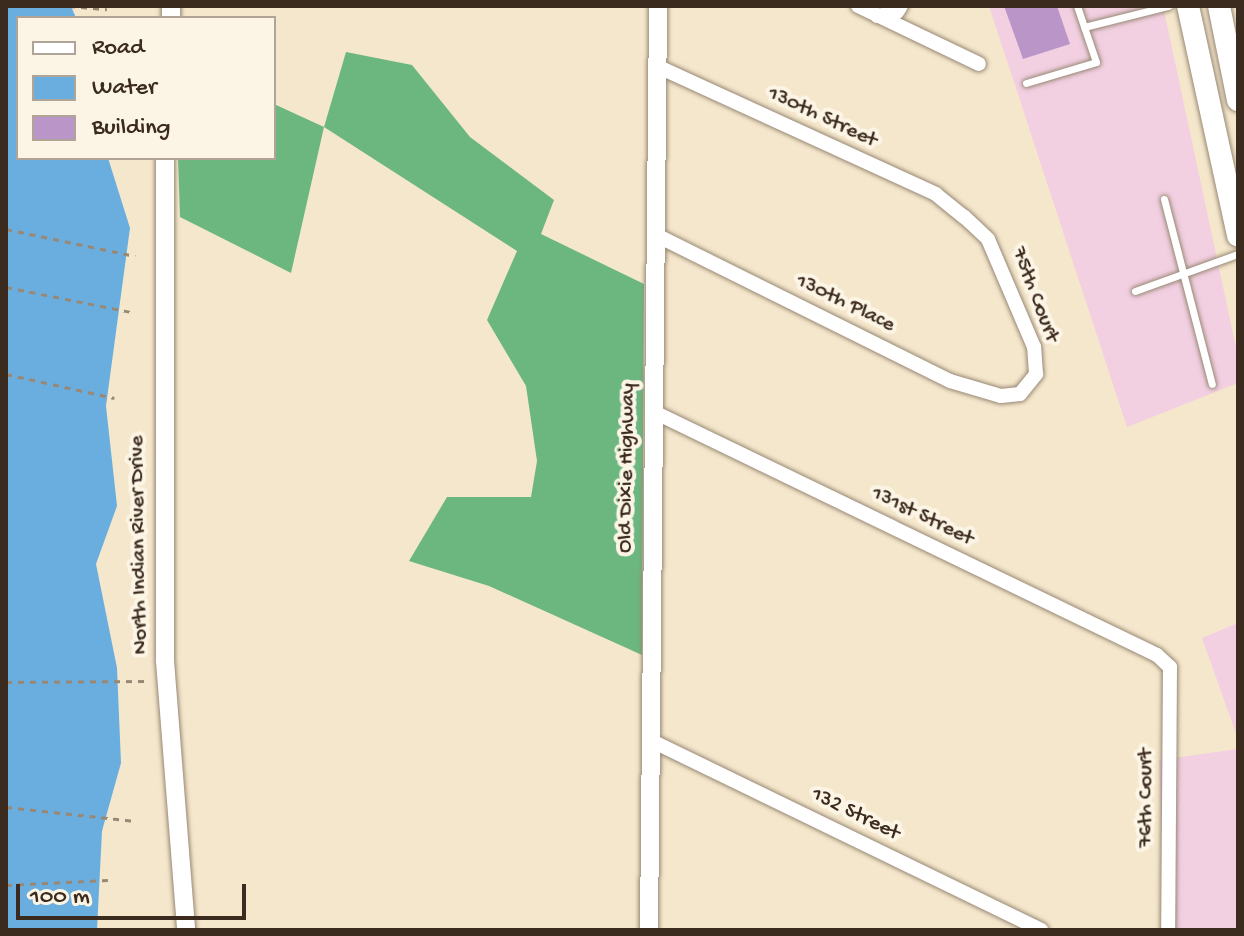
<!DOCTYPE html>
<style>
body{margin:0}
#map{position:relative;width:1244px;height:936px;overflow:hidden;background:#f5e7cc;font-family:"Gochi Hand",sans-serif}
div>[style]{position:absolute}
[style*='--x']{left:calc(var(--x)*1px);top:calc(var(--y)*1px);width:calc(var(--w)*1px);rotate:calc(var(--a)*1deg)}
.built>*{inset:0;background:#f2cfe1}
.forest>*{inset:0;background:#6cb780}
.water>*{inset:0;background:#69aedf}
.building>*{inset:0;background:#ba96c8}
.path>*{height:3px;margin-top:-1.5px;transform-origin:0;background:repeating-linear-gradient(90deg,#988875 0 6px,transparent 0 12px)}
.roads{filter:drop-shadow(0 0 2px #988875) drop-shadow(0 0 2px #988875)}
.service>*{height:7px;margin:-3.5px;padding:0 3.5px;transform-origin:3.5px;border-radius:3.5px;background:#fff}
.minor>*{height:14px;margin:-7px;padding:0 7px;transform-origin:7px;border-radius:7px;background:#fff}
.tertiary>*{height:18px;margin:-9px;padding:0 9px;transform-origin:9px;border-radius:9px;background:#fff}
.primary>*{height:22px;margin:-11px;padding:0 11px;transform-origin:11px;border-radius:11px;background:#fff}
span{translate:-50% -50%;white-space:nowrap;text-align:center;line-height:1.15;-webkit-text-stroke:8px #fcf5e5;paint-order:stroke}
.street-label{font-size:22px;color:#3b2a1e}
.frame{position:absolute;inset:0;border:8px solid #3b2a1e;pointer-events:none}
.legend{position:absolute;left:16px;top:16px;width:260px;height:144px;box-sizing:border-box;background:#fcf5e5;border:2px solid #afa495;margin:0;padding:10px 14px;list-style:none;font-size:24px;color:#3b2a1e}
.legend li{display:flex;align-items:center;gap:16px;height:40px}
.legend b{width:40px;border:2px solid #afa495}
.scale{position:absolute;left:16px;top:884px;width:230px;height:36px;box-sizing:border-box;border:4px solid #3b2a1e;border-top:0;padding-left:10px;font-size:24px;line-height:28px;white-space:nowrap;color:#3b2a1e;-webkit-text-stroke:6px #fcf5e5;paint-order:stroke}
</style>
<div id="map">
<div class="built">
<i style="clip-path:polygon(989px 6px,1163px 6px,1238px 357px,1238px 383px,1127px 427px)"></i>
<i style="clip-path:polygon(1238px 623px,1238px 739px,1202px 638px)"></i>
<i style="clip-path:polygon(1238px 749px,1238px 930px,1166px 930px,1159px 760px)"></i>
</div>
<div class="forest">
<i style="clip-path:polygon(346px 52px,412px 65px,470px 137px,554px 200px,541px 234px,644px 284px,642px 655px,489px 586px,409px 561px,447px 497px,531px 497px,537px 461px,526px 386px,487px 320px,517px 251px,324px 127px,291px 273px,180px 217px,178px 158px,274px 158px,274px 104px,324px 127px)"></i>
</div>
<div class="water">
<i style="clip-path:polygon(6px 6px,71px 6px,76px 18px,18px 18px,18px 158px,108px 158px,130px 228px,106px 406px,117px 506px,96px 564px,117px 668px,121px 763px,102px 831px,97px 930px,6px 930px)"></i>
</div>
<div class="building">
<i style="clip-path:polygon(1004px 6px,1057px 6px,1070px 44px,1023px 59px)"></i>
</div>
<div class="path">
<i style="--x:69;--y:6;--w:38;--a:5"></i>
<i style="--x:6;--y:229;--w:132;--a:11.8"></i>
<i style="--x:6;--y:287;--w:127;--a:11.3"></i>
<i style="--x:6;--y:374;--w:111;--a:12.5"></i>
<i style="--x:6;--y:682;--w:140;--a:-0.4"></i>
<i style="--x:6;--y:807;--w:130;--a:6.2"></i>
<i style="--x:6;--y:885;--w:102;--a:-2.8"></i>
</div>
<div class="roads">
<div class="service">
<i style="--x:1084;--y:27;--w:87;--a:-14"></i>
<i style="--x:1026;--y:83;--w:73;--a:-16.7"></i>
<i style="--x:1096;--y:62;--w:59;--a:-108.7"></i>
<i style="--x:1164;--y:199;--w:191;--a:75.5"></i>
<i style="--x:1135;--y:291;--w:109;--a:-19.8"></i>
</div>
<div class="minor">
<i style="--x:858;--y:6;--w:134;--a:25.6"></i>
<i style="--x:877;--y:16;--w:20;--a:-11"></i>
<i style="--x:897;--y:12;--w:7;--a:-56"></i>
<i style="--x:656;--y:235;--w:328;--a:26.4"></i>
<i style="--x:950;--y:381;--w:53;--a:16.4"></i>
<i style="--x:1001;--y:396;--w:19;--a:-6"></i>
<i style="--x:1020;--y:394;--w:26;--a:-51"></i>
<i style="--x:1036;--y:374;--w:27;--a:-94"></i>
<i style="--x:1034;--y:347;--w:117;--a:-113.1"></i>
<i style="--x:988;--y:239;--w:33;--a:-137"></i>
<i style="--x:964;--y:217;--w:36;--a:-141"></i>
<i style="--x:936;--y:194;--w:306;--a:-155.4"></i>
<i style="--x:652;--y:411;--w:561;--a:25.79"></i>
<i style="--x:1157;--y:655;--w:18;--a:43"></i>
<i style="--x:1170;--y:667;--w:263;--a:90.4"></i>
<i style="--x:650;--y:740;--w:435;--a:25.9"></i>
</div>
<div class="tertiary">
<i style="--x:171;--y:18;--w:12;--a:-90"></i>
<i style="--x:165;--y:158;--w:503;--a:90"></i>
<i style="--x:165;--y:661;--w:270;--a:85.5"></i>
<i style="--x:649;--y:930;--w:924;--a:-89.44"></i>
</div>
<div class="primary">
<i style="--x:1188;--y:6;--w:235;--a:77.7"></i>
<i style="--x:1219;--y:6;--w:96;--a:78.6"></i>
</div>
</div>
<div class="street-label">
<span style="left:822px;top:118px;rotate:25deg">130th Street</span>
<span style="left:1034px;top:295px;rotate:69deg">75th Court</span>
<span style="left:845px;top:304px;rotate:26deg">130th Place</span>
<span style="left:628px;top:468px;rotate:-89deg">Old Dixie Highway</span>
<span style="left:922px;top:517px;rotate:26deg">131st Street</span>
<span style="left:140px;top:545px;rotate:-91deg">North Indian River Drive</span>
<span style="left:1147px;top:798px;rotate:-90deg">76th Court</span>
<span style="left:855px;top:815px;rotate:26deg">132 Street</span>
</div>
<div class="frame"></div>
<ul class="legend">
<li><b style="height:10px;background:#fff"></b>Road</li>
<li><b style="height:22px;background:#69aedf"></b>Water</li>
<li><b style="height:22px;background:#ba96c8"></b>Building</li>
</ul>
<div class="scale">100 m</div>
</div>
